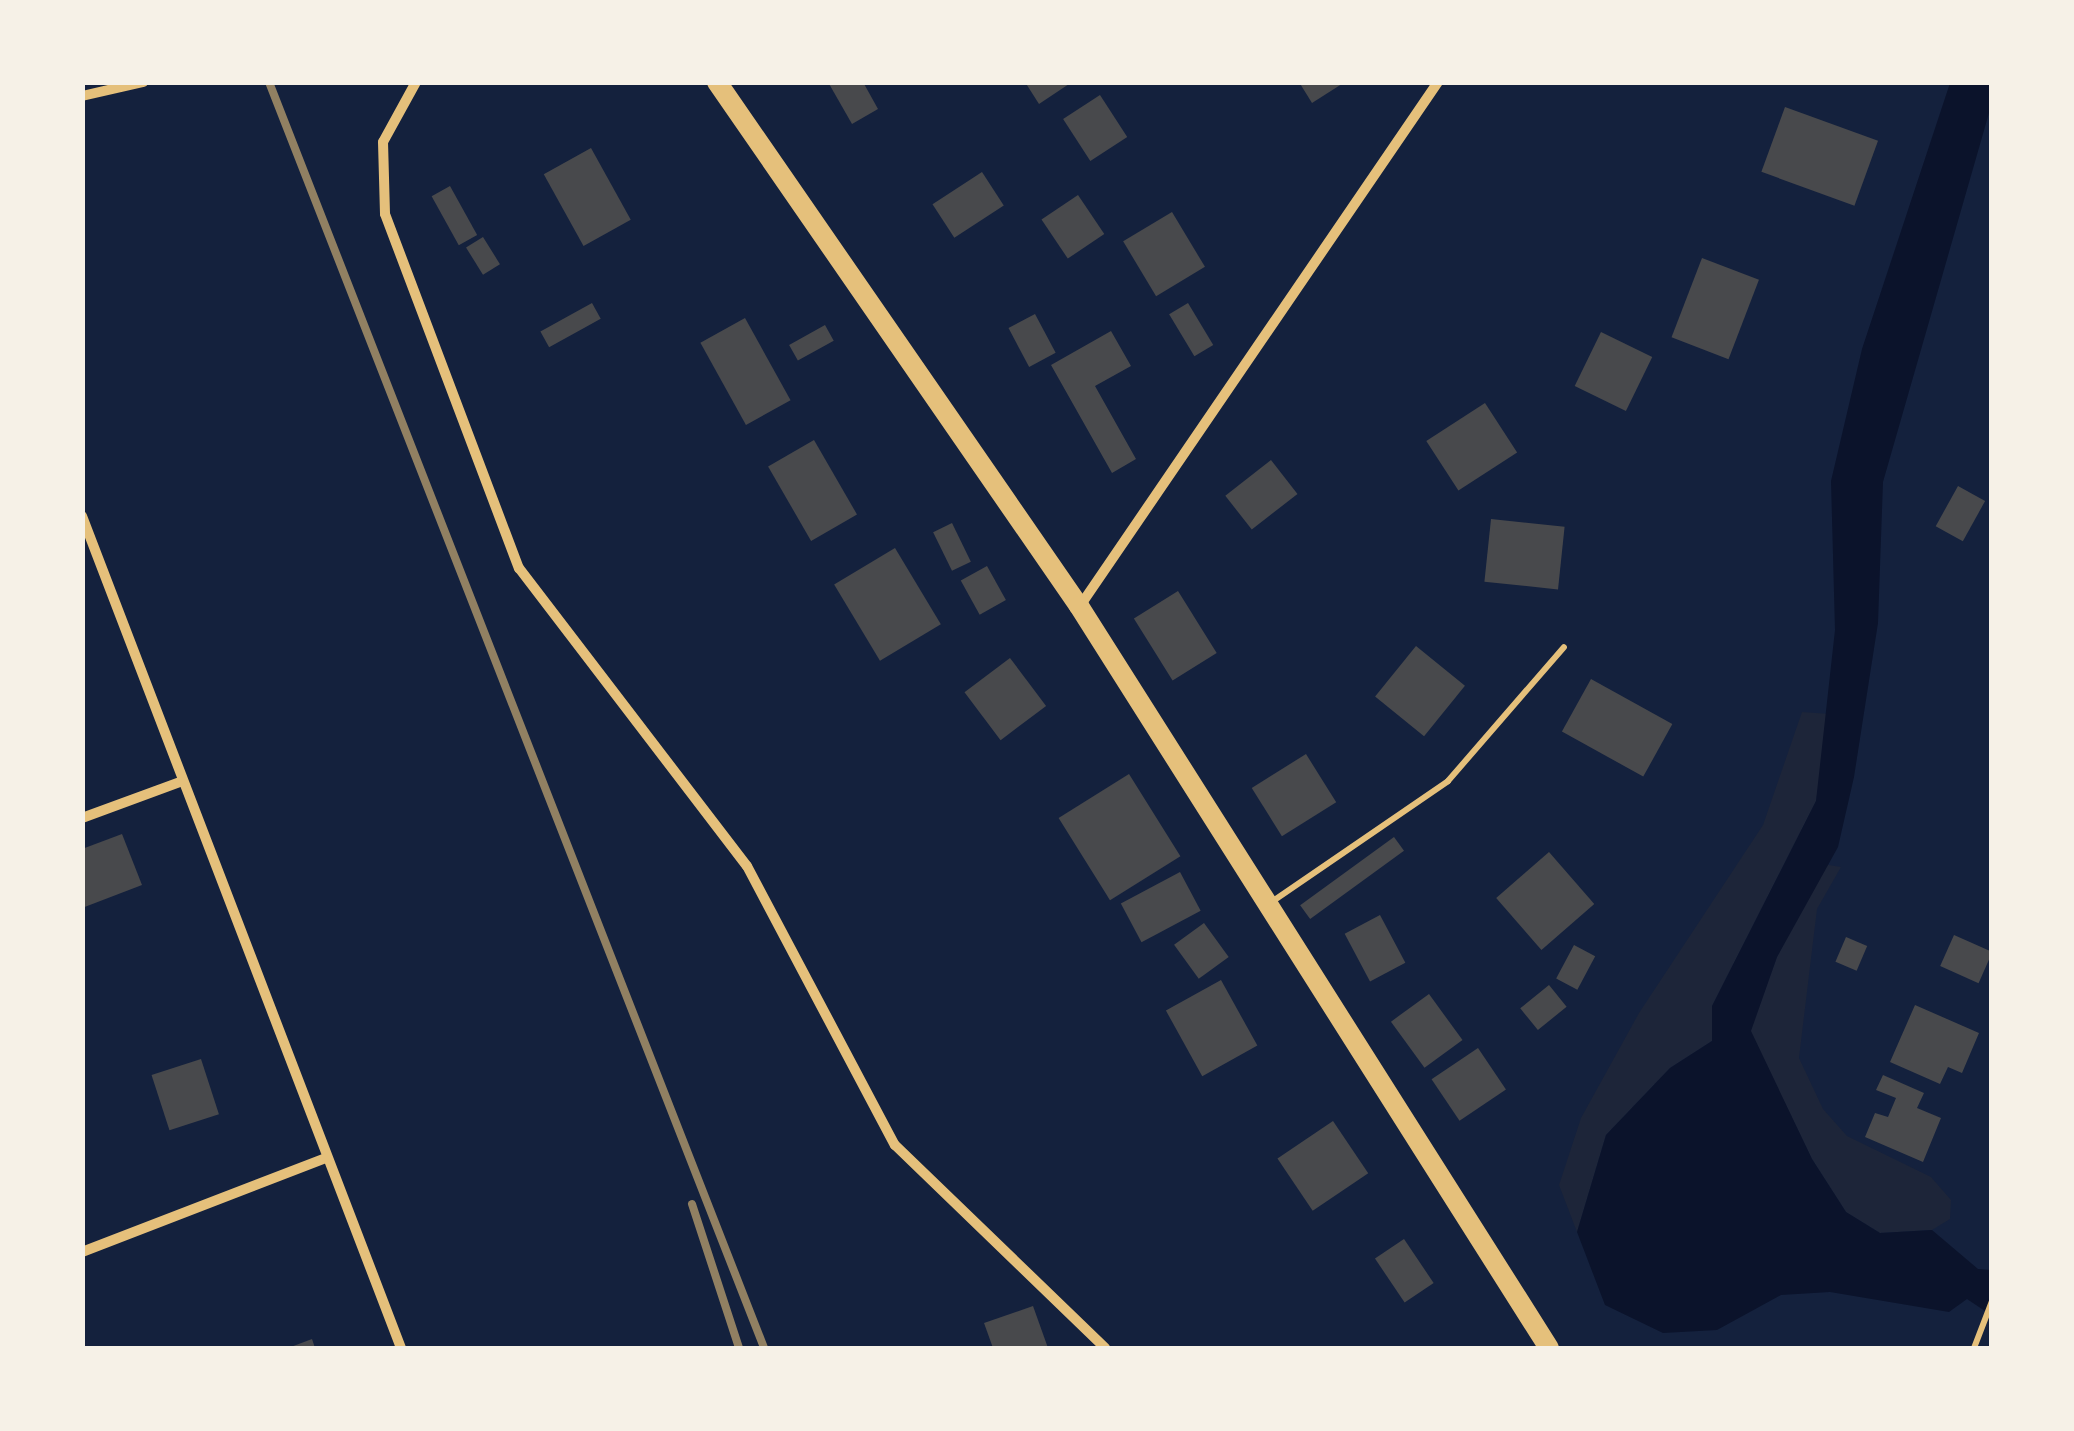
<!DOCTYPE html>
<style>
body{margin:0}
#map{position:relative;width:2074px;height:1431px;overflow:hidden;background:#14213d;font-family:"Alegreya Sans",sans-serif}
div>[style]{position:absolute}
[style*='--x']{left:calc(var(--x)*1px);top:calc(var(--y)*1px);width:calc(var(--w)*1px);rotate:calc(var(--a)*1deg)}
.green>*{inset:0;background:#1d2539}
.water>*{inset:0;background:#0b132b}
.building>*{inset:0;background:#48494c;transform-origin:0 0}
.path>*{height:6px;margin:-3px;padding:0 3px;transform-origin:3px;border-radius:3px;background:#e5c07b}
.service>*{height:6px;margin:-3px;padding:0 3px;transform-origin:3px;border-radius:3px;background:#e5c07b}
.minor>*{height:10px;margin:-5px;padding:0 5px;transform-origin:5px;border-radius:5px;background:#e5c07b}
.secondary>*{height:20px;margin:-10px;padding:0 10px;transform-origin:10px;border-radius:10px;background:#e5c07b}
.rail>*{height:8px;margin:-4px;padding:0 4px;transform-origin:4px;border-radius:4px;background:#918062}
span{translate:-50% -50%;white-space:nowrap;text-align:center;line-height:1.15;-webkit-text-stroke:9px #f6f1e7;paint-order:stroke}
.frame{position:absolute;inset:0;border:85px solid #f6f1e7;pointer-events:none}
</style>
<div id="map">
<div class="green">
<i style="clip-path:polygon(1802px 712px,1830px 714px,1816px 801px,1712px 1006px,1712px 1041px,1670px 1068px,1606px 1135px,1577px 1232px,1559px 1185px,1581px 1118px,1639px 1013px,1763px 825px)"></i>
<i style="clip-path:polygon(1823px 864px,1841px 867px,1817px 909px,1799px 1058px,1823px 1109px,1847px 1136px,1931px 1177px,1951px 1200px,1950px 1219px,1932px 1230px,1880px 1233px,1846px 1212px,1812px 1159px,1750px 1031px,1777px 957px)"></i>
</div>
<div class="water">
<i style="clip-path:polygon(1950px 83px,1991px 83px,1991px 106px,1883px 482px,1878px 623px,1854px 777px,1838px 847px,1777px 957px,1751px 1031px,1812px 1159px,1846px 1212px,1880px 1233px,1932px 1230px,1978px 1269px,1991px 1270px,1991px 1315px,1967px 1299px,1949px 1312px,1830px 1292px,1781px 1295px,1717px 1330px,1663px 1333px,1605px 1305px,1577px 1232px,1606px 1135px,1670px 1068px,1712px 1041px,1712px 1006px,1816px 801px,1835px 630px,1831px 481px,1862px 349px)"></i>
</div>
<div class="building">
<i style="clip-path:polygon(828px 82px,863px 82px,878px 109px,852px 124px)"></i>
<i style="clip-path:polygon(1025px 82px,1072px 82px,1039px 104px)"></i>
<i style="clip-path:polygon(1299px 82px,1345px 82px,1312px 103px)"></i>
<i style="left:1100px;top:95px;width:50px;height:44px;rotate:57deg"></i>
<i style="left:1785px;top:107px;width:99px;height:69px;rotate:20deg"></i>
<i style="left:591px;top:148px;width:82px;height:54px;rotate:61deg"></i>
<i style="left:982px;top:172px;width:40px;height:59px;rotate:57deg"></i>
<i style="left:450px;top:186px;width:56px;height:21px;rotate:61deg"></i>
<i style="left:1078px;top:195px;width:47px;height:44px;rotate:56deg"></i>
<i style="left:1172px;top:212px;width:64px;height:57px;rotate:59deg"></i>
<i style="left:483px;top:237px;width:32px;height:20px;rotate:58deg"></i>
<i style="left:1702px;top:258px;width:61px;height:85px;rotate:21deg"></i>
<i style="left:592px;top:303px;width:18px;height:59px;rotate:61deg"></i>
<i style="left:1188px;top:303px;width:49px;height:22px;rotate:59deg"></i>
<i style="left:1035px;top:314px;width:44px;height:30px;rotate:62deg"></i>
<i style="left:745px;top:318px;width:94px;height:51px;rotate:61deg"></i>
<i style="left:825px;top:325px;width:18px;height:41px;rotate:61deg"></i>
<i style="clip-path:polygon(1111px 331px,1131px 366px,1095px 386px,1136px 459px,1112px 473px,1051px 365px)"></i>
<i style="left:1601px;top:332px;width:57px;height:60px;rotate:26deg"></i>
<i style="left:1485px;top:403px;width:59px;height:70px;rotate:57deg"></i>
<i style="left:814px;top:440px;width:86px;height:53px;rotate:60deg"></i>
<i style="left:1271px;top:460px;width:43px;height:58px;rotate:52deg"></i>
<i style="left:1958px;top:486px;width:31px;height:46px;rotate:29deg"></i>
<i style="left:1491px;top:519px;width:74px;height:63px;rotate:6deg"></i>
<i style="left:952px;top:523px;width:43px;height:21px;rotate:64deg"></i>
<i style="left:895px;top:548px;width:89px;height:71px;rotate:59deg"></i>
<i style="left:987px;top:566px;width:39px;height:30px;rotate:61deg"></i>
<i style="left:1178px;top:591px;width:73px;height:52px;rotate:58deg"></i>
<i style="left:1416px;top:646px;width:63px;height:65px;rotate:39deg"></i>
<i style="left:1010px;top:658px;width:60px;height:57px;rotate:53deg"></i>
<i style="left:1591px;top:679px;width:93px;height:60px;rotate:29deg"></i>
<i style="left:1306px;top:754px;width:57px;height:64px;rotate:58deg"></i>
<i style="left:1129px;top:774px;width:97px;height:83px;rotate:58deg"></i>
<i style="clip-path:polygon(122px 834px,142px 885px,82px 908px,82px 849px)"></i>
<i style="left:1394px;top:837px;width:17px;height:116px;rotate:54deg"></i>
<i style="left:1549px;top:852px;width:69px;height:70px;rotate:49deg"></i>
<i style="left:1180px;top:872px;width:44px;height:67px;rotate:62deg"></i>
<i style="left:1380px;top:915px;width:54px;height:40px;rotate:62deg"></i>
<i style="left:1204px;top:923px;width:42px;height:37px;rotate:54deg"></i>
<i style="left:1954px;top:935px;width:42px;height:34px;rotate:24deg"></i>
<i style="left:1846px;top:937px;width:23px;height:27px;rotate:23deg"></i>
<i style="left:1574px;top:945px;width:24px;height:38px;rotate:28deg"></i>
<i style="left:1221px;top:980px;width:75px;height:63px;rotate:61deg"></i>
<i style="left:1549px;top:985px;width:28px;height:37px;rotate:51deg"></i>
<i style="left:1429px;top:994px;width:57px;height:47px;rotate:54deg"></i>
<i style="clip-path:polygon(1915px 1005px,1979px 1033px,1962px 1073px,1948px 1067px,1940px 1084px,1890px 1062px)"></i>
<i style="left:1478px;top:1048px;width:50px;height:56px;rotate:56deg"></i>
<i style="left:201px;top:1059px;width:58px;height:52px;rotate:72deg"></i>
<i style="clip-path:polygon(1883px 1075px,1924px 1093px,1917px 1108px,1941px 1118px,1923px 1162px,1865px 1137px,1875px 1113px,1888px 1117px,1896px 1098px,1876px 1090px)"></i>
<i style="left:1333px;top:1121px;width:63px;height:67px;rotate:56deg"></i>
<i style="left:1404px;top:1239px;width:53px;height:35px;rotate:56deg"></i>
<i style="clip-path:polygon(1033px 1306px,1048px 1348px,993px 1348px,984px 1323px)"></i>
<i style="clip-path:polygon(312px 1339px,315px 1348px,288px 1348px)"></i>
</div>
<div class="path">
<i style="--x:1974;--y:1348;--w:50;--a:-69"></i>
</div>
<div class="service">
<i style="--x:1273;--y:901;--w:212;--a:-34.4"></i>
<i style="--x:1448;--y:781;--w:177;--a:-49.1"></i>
</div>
<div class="minor">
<i style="--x:416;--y:82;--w:68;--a:118.8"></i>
<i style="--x:383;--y:142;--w:72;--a:88.4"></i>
<i style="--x:385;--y:214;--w:379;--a:69.3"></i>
<i style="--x:519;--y:568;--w:375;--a:52.6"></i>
<i style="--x:747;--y:866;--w:316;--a:62.1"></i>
<i style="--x:895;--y:1145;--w:292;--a:44"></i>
<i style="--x:82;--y:96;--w:63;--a:-12.9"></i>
<i style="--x:82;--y:516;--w:891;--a:69.02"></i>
<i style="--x:1080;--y:606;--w:635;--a:-55.66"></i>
<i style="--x:82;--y:818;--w:104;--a:-20.2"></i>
<i style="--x:82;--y:1252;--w:261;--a:-21.1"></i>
</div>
<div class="secondary">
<i style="--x:717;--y:82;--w:637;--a:55.36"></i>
<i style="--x:1079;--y:606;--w:878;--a:57.65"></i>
</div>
<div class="rail">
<i style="--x:269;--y:82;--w:1359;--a:68.64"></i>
<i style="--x:692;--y:1204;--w:151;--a:71.9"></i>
</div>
<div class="frame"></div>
</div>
